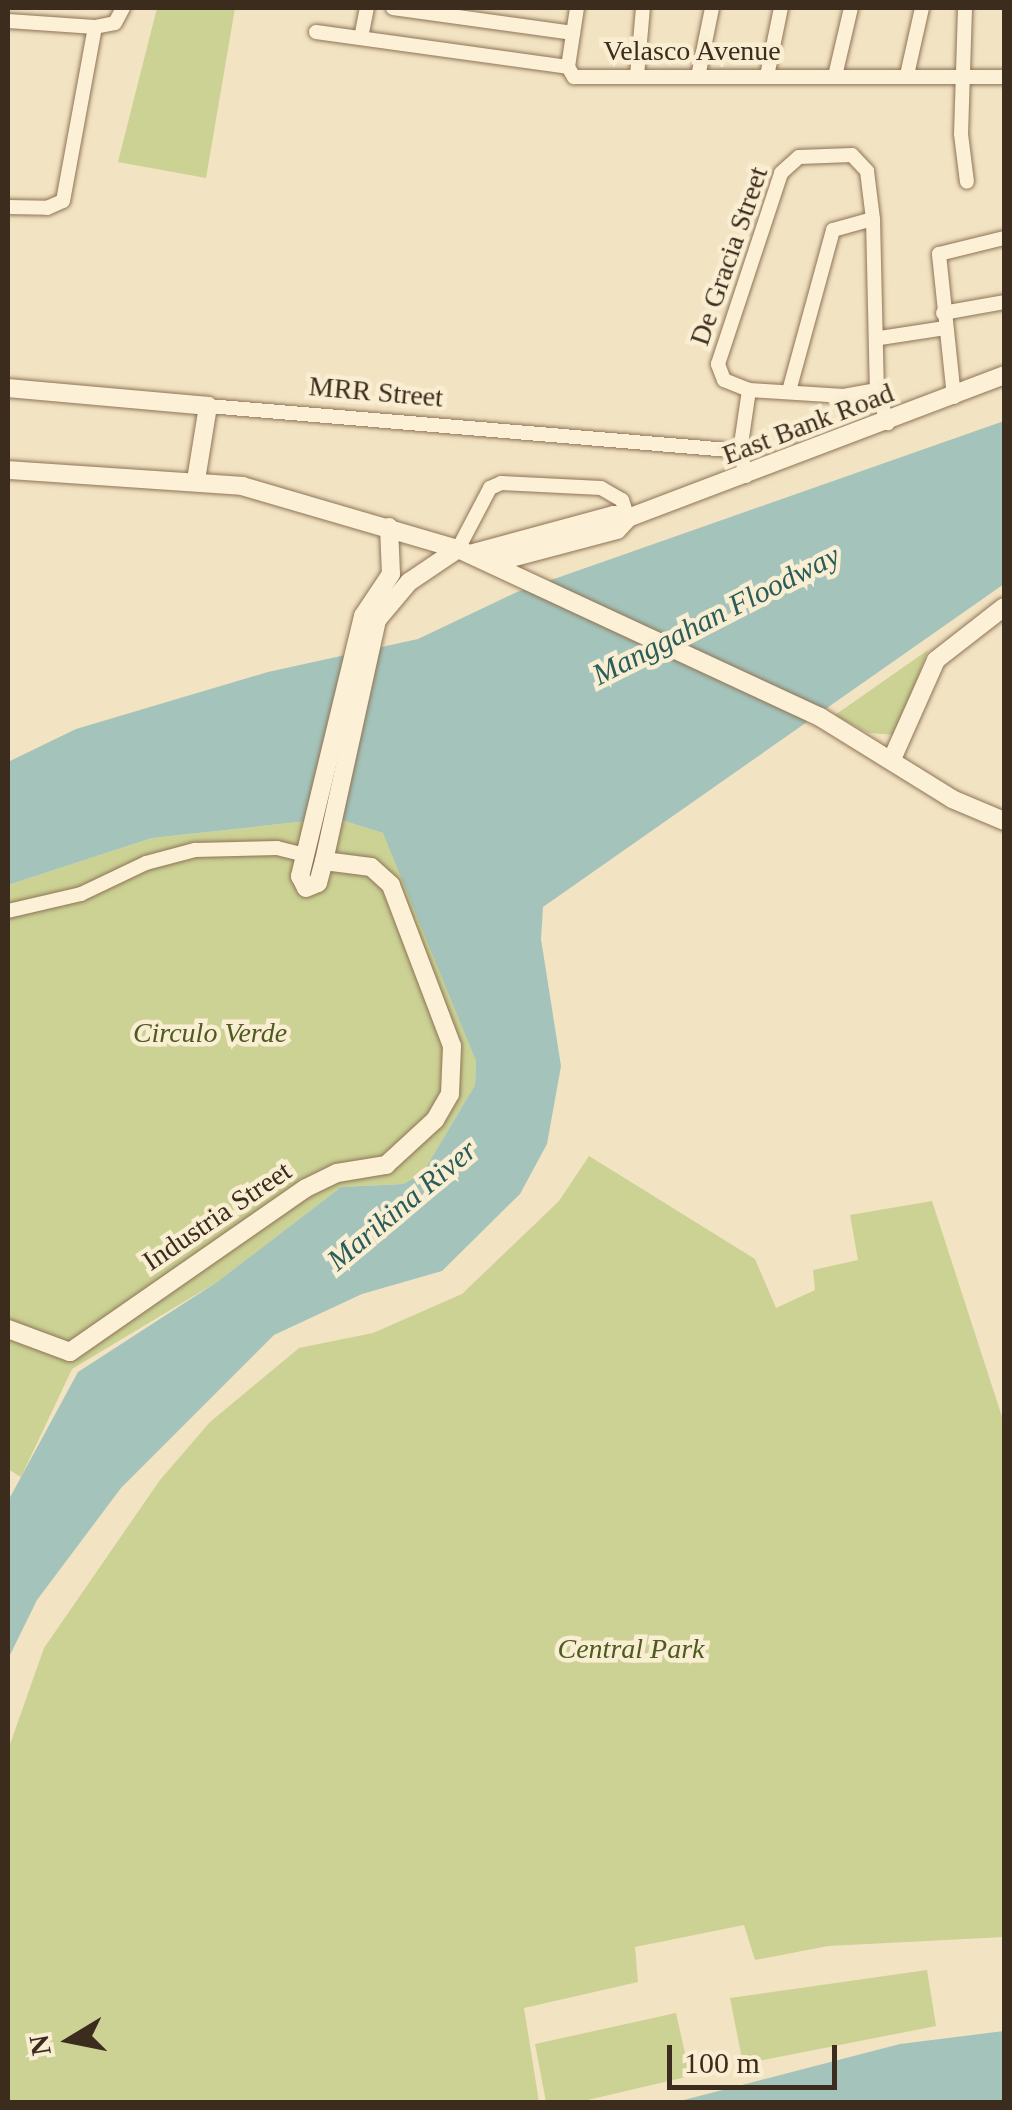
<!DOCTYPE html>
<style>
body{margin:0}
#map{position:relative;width:1012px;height:2110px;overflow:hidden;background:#f2e3c2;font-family:Georgia,serif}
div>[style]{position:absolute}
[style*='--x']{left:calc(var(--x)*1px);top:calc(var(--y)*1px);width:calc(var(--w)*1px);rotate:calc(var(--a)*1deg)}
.green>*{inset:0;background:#cbd294}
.water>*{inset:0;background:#a4c4bb}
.roads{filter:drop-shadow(0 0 2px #8e7457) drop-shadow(0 0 2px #8e7457)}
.street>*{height:14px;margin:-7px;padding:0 7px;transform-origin:7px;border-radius:7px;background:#fcf0d6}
.secondary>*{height:18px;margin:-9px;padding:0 9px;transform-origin:9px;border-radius:9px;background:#fcf0d6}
span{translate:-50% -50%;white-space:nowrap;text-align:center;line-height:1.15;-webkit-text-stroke:9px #f9edd2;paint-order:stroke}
.street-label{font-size:28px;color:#3c2c1d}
.park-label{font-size:28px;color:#4d5b21;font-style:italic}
.water-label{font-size:30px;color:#2a5d5a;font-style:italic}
.frame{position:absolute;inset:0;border:10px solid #3c2c1d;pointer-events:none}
.north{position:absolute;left:20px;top:1990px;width:100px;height:100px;-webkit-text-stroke:8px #f9edd2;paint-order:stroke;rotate:260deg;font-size:28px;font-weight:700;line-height:40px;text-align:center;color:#3c2c1d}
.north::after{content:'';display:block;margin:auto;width:35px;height:45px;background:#3c2c1d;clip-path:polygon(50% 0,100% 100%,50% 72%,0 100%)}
.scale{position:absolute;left:667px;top:2045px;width:170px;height:45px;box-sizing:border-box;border:5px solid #3c2c1d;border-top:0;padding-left:12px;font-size:30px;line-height:35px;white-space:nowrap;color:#3c2c1d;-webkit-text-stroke:8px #f9edd2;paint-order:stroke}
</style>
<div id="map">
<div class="green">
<i style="clip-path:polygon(157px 8px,235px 8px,206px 178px,118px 162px)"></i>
<i style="clip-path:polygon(928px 650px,896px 735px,868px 733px,835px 715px)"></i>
<i style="clip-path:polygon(335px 818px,383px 833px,400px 863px,476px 1061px,475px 1085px,422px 1174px,403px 1184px,341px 1187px,217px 1282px,72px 1369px,21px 1477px,8px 1469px,8px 885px,152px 838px)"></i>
<i style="clip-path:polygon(589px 1156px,755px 1259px,776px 1308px,815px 1290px,813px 1270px,858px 1260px,850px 1215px,932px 1201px,1004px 1423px,1004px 1937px,828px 1946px,755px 1960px,744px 1925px,635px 1947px,638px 1982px,524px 2008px,539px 2102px,8px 2102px,8px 1750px,44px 1648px,160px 1480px,210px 1422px,299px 1348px,373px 1333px,462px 1294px,559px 1201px)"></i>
<i style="clip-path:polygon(927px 1970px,936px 2026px,743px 2064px,730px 1998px)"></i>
<i style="clip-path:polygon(676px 2013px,690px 2076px,579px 2102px,546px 2102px,535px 2044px)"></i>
</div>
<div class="water">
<i style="clip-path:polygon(1004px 421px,1004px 584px,543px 907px,541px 939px,561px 1066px,547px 1144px,520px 1194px,442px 1271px,362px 1294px,274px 1335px,121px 1488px,37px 1600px,8px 1659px,8px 1501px,78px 1372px,217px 1282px,341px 1187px,403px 1184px,422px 1174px,475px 1085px,476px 1061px,383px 833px,335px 818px,152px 838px,8px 885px,8px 762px,76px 729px,268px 672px,418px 639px,517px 592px)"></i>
<i style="clip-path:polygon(1004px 2031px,1004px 2102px,676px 2102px,900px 2044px)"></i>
</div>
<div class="roads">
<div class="street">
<i style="--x:393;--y:8;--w:182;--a:7.9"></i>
<i style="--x:577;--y:8;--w:60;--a:98.7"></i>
<i style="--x:568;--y:67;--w:12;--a:59"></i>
<i style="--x:574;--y:77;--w:430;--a:0"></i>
<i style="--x:965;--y:8;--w:126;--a:91.8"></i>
<i style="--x:961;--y:134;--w:48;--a:82.9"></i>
<i style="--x:8;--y:21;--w:87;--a:3.9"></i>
<i style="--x:316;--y:32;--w:254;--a:7.9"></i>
<i style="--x:361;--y:38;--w:31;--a:-79"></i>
<i style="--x:907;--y:75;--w:69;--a:-77.4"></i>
<i style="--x:637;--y:76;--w:68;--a:-85"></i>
<i style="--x:767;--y:76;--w:69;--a:-78.4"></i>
<i style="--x:835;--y:76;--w:70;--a:-76.8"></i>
<i style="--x:698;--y:77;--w:70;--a:-78.5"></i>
<i style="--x:852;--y:155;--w:22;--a:47"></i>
<i style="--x:867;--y:171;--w:48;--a:82.9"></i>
<i style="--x:873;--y:219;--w:171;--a:88.7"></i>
<i style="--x:877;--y:390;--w:34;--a:170"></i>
<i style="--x:844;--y:396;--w:95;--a:-176.4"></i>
<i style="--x:749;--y:390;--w:27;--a:-158"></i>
<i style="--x:724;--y:380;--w:17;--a:-111"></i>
<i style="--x:718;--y:364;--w:201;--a:-71.7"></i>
<i style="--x:781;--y:173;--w:24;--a:-42"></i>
<i style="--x:799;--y:157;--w:53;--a:-2.2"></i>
<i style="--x:8;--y:207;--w:39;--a:1"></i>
<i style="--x:47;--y:208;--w:17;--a:-24"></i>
<i style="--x:63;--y:201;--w:177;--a:-79.6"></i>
<i style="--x:95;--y:27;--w:20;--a:-11"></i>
<i style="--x:115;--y:23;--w:17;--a:-62"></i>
<i style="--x:943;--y:313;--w:62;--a:-10.2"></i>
<i style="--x:880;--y:338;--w:66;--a:-8.7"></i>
<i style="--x:877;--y:390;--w:35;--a:72"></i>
<i style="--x:789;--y:391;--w:167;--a:-74.7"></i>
<i style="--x:833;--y:230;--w:41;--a:-15.4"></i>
<i style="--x:954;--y:397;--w:144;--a:-96"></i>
<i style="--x:939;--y:254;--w:67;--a:-13.8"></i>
<i style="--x:208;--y:406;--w:534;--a:4.83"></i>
<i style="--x:746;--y:476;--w:26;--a:-103"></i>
<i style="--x:740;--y:451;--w:62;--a:-81.6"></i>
<i style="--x:458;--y:549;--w:69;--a:-62.3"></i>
<i style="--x:490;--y:488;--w:12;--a:-24"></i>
<i style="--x:501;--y:483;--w:100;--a:2.9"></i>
<i style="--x:601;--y:488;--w:24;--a:30"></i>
<i style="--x:622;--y:500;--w:19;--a:72"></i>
<i style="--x:8;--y:911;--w:75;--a:-13.1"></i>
<i style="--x:81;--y:894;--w:72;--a:-25.5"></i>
<i style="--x:146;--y:863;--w:51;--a:-14.9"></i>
<i style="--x:195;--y:850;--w:82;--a:-1.4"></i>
<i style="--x:277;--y:848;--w:29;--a:14"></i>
</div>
<div class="secondary">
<i style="--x:8;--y:388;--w:201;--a:5.1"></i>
<i style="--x:208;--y:406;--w:75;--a:99.2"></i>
<i style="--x:8;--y:470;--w:235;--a:3.9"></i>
<i style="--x:242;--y:486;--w:225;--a:16.3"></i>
<i style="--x:458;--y:549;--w:399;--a:24.9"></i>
<i style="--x:820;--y:717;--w:155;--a:31.8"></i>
<i style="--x:952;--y:799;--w:56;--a:22.9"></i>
<i style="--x:389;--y:527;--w:47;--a:87.6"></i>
<i style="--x:391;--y:574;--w:50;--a:123.7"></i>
<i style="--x:363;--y:616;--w:268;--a:103.6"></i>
<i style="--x:300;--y:876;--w:13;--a:63"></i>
<i style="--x:306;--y:888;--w:13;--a:-23"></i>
<i style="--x:318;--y:883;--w:23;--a:-75"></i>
<i style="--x:324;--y:861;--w:247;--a:-77.6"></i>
<i style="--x:377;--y:620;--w:50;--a:-49.9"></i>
<i style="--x:409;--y:582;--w:59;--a:-34"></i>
<i style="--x:470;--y:554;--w:149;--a:-15.2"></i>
<i style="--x:614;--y:515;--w:14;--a:12"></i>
<i style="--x:492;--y:563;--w:129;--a:-14.8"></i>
<i style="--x:617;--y:530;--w:16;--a:-47"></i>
<i style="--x:628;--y:518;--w:402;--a:-20.8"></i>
<i style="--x:892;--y:759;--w:108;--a:-66"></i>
<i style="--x:936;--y:660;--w:86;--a:-37.9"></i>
<i style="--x:8;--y:1329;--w:66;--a:20.4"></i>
<i style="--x:70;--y:1352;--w:287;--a:-34.8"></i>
<i style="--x:306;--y:1188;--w:34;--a:-26"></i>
<i style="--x:337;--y:1173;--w:50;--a:-9.3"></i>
<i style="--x:386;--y:1165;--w:67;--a:-42.6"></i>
<i style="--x:435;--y:1120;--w:30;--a:-60"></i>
<i style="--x:450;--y:1094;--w:48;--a:-87.6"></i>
<i style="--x:452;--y:1046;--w:172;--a:-110.8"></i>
<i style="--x:391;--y:885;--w:27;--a:-138"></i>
<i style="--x:371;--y:867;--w:47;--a:-172.7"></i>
</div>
</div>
<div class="street-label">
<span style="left:692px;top:51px">Velasco Avenue</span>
<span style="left:729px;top:256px;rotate:-71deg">De Gracia Street</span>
<span style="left:376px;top:392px;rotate:5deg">MRR Street</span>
<span style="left:808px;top:424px;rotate:-21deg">East Bank Road</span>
<span style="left:217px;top:1216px;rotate:-34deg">Industria Street</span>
</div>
<div class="park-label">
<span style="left:210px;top:1033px">Circulo Verde</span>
<span style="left:631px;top:1649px">Central Park</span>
</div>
<div class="water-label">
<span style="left:716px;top:615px;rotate:-27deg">Manggahan Floodway</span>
<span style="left:402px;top:1205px;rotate:-40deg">Marikina River</span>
</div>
<div class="frame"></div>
<div class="north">N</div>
<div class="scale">100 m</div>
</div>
